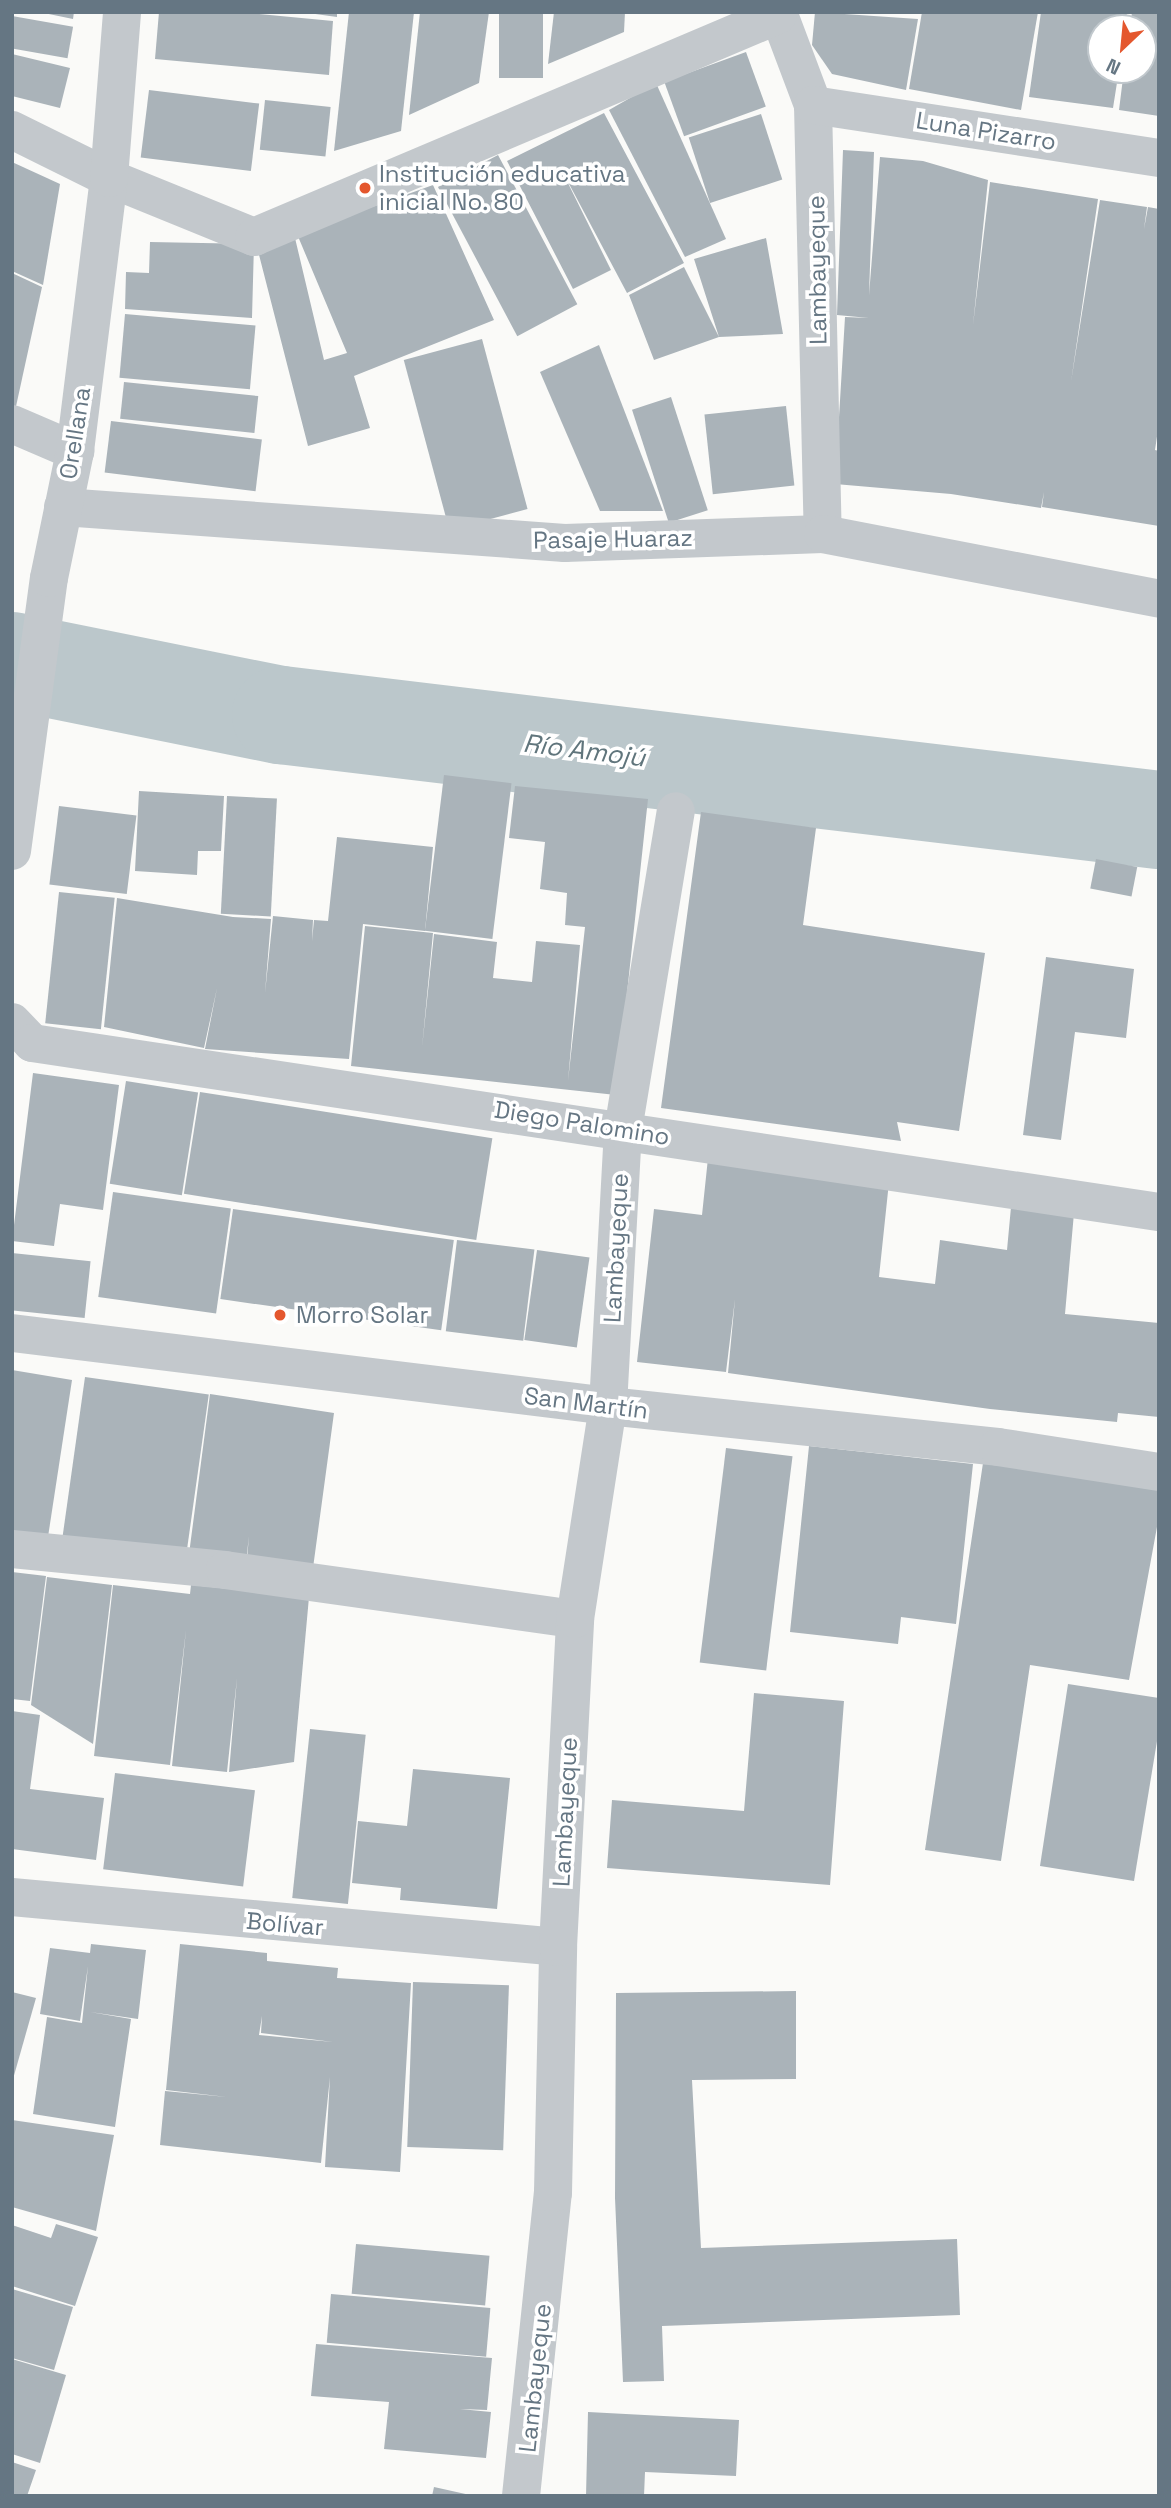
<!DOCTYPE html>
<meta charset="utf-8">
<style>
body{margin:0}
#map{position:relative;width:1171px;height:2508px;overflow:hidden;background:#fafaf8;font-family:"Space Grotesk",sans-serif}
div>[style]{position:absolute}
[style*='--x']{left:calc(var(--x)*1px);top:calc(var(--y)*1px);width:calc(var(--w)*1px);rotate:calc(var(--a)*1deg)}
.river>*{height:98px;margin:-49px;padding:0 49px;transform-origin:49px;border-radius:49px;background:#bbc7cb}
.building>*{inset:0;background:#aab3b9;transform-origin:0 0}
.minor>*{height:38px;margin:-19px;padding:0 19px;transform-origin:19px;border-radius:19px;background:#c3c8cc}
.dots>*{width:19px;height:19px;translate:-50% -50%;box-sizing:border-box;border:4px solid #fff;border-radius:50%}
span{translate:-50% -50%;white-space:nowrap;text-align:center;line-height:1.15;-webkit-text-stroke:7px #fff;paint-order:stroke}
.street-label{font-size:24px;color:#657683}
.poi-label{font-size:24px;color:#657683}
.left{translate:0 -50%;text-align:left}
.water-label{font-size:26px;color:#60757c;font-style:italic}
.frame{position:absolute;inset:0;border:14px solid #657683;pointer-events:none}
.north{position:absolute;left:1087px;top:14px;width:70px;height:70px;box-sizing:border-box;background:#fff;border:2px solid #c1c8cd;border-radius:50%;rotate:206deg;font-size:19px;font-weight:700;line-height:28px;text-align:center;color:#657683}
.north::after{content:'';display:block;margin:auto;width:24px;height:32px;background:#e4572e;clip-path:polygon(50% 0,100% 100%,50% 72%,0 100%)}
</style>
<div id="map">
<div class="river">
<i style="--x:12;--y:661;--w:274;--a:11.4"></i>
<i style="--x:281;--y:715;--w:884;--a:6.82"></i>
</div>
<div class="building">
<i style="clip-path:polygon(39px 12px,74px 12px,73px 19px)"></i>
<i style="clip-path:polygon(159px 12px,239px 12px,333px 21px,329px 75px,155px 59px)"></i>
<i style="clip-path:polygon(301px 12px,337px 12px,337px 17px)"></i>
<i style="clip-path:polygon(349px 12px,414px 12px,401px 131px,334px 151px)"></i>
<i style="clip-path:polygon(420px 12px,489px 12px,479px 83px,409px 115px)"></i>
<i style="left:499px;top:12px;width:44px;height:66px"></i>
<i style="clip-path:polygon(554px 12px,625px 12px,624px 32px,548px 64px)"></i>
<i style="clip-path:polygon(815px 12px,918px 19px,906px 90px,832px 74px,812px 45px)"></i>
<i style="clip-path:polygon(922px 12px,1038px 12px,1021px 110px,909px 89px)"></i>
<i style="clip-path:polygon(1041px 12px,1127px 12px,1125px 28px,1101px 28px,1101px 70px,1119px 70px,1113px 108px,1029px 97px)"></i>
<i style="clip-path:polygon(1132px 12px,1159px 12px,1159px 116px,1119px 110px,1124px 70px,1143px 70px,1143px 28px,1130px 28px)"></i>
<i style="left:12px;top:16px;width:62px;height:32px;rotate:10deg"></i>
<i style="left:746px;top:52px;width:58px;height:87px;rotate:70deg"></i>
<i style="clip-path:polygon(12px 54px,70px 68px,60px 108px,12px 96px)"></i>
<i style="clip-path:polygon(656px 83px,726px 239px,685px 257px,609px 110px)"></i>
<i style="left:149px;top:90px;width:111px;height:68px;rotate:7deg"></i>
<i style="left:265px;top:100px;width:66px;height:50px;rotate:6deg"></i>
<i style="clip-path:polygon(604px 113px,684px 263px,627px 293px,559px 165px,611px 270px,573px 289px,507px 161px)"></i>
<i style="left:761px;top:114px;width:69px;height:76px;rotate:72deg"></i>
<i style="clip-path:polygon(843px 150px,874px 152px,869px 295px,880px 157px,923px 161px,988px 180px,973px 325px,990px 182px,1098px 199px,1071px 382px,1100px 200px,1147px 207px,1144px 229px,1148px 207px,1159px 209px,1159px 423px,1155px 450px,1159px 451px,1159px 526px,1042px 507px,1044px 492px,1041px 508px,951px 494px,835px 484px,845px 317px,869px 318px,837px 315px)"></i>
<i style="left:498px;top:155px;width:169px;height:68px;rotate:62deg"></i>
<i style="clip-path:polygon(12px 162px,60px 184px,43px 285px,12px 271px)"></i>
<i style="clip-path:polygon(433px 185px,494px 320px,354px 376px,370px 428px,308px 446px,257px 247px,295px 238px,324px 360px,347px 353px,297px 234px)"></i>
<i style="clip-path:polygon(766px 238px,783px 334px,719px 337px,654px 360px,629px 295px,684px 267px,719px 337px,694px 259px)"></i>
<i style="clip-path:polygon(150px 242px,254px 244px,252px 318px,125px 309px,126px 272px,149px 273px)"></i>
<i style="clip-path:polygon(12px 273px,42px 287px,15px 411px,12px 410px)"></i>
<i style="left:125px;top:314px;width:131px;height:64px;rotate:5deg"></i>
<i style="left:482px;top:339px;width:176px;height:81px;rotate:75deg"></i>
<i style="clip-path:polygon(599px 345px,663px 511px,600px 511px,540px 372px)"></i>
<i style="left:124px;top:382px;width:135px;height:37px;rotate:6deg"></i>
<i style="left:671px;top:397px;width:119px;height:41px;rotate:72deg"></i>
<i style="left:786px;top:406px;width:80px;height:82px;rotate:84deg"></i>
<i style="left:111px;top:421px;width:152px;height:52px;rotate:7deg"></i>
<i style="left:444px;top:775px;width:68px;height:157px;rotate:7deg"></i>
<i style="clip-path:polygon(515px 786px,648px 799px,616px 1095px,351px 1066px,365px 926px,433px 933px,422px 1048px,434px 934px,497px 942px,493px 978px,532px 982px,536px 941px,580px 945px,568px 1081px,585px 927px,565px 925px,567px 893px,540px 889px,545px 842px,509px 838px)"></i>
<i style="clip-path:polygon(139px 791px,224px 796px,221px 851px,198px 851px,197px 875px,135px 871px)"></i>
<i style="left:227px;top:796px;width:50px;height:118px;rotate:3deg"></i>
<i style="left:59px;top:806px;width:78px;height:79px;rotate:7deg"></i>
<i style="clip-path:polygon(701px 812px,816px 828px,803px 925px,985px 953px,959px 1131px,897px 1122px,901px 1141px,661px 1108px)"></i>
<i style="clip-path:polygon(337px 837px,433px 847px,425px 931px,363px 924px,349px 1059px,205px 1049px,217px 988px,204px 1048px,104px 1027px,117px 898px,233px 917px,271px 919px,265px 993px,273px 916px,313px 920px,312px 941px,314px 920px,328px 921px)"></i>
<i style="left:1096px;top:859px;width:42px;height:30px;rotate:11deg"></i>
<i style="left:59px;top:892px;width:56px;height:132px;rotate:6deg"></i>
<i style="clip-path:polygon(1046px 957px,1134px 969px,1126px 1038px,1075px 1032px,1061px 1140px,1023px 1135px)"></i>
<i style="clip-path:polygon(33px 1073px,119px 1085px,103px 1210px,60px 1204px,54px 1246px,12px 1241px)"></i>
<i style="left:126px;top:1081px;width:73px;height:104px;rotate:9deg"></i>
<i style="left:200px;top:1092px;width:296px;height:103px;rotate:9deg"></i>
<i style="clip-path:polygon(708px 1158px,889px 1182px,879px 1277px,935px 1284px,940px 1240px,1007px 1250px,1011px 1207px,1074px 1213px,1065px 1314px,1159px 1323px,1159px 1417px,1118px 1413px,1117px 1422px,990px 1409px,728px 1373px,735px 1299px,726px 1372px,637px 1362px,654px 1209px,702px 1215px)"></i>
<i style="left:113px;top:1192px;width:119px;height:106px;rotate:8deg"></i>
<i style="left:233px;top:1209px;width:223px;height:91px;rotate:8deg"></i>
<i style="left:457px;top:1240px;width:78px;height:92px;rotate:7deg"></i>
<i style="left:537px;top:1250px;width:53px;height:91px;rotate:8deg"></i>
<i style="left:12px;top:1253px;width:79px;height:57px;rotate:6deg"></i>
<i style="clip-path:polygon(12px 1370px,72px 1380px,46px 1550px,12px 1545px)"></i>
<i style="left:85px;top:1377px;width:125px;height:169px;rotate:8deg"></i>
<i style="clip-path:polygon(210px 1394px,334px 1413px,313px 1568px,247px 1559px,249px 1536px,246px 1562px,189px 1554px)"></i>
<i style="clip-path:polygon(809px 1446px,973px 1464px,956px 1624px,901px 1617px,898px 1644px,790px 1632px)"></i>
<i style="left:726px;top:1448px;width:67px;height:216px;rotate:7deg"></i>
<i style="clip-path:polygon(983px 1463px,1159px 1485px,1159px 1516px,1129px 1680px,1030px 1665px,1001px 1861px,925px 1850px)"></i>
<i style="clip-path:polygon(12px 1572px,46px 1576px,30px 1701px,12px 1699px)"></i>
<i style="clip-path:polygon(47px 1577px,112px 1585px,93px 1744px,31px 1705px)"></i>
<i style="clip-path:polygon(113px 1585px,190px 1594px,191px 1585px,309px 1597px,294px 1762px,229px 1772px,237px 1678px,227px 1772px,172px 1766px,186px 1630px,170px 1765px,94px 1756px)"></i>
<i style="clip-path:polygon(1068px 1684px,1159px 1698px,1159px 1729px,1134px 1881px,1040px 1866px)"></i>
<i style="clip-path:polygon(754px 1693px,844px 1701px,830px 1885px,607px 1868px,612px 1800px,744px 1811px)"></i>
<i style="clip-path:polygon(12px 1711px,40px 1715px,30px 1789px,104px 1798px,96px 1860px,12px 1849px)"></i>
<i style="left:310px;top:1729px;width:56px;height:170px;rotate:6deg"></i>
<i style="clip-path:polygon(413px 1769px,510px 1778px,497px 1909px,400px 1900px,401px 1888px,352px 1883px,358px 1821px,407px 1826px)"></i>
<i style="left:115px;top:1773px;width:141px;height:97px;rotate:7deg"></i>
<i style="clip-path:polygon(91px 1944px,146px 1950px,138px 2019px,90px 2012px,131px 2019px,115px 2127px,33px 2114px,47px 2017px,82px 2023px,88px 1966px,80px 2021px,40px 2014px,50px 1948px,90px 1953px)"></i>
<i style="clip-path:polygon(evenodd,180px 1944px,267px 1953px,267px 1961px,338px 1968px,337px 1978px,411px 1983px,400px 2172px,325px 2167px,330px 2077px,321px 2163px,160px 2145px,165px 2091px,227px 2097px,166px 2090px,180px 1944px,262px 2016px,261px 2033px,333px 2042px,259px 2035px,262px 2016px)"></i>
<i style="left:413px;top:1982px;width:96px;height:165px;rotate:2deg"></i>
<i style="clip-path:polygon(796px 1991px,796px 2079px,692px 2080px,701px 2248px,957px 2239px,960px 2315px,662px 2326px,664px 2381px,623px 2382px,615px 2198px,616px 1993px)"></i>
<i style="clip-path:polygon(12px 1992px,36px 1998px,13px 2079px,12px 2079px)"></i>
<i style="clip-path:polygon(12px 2120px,114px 2135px,96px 2231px,12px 2207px)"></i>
<i style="clip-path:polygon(56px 2224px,98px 2237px,75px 2306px,12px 2286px,12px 2225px,51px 2238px)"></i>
<i style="left:356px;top:2244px;width:134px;height:50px;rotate:5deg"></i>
<i style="clip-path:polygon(12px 2289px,73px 2307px,54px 2370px,12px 2358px)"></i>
<i style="left:331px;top:2294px;width:160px;height:49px;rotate:5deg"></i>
<i style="clip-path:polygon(316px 2344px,492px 2358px,487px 2410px,460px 2409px,491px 2412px,486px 2458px,384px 2449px,389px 2402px,311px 2396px)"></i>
<i style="clip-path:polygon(12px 2359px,66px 2375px,40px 2463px,12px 2454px)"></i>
<i style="clip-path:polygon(588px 2412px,739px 2420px,736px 2476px,645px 2472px,644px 2496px,586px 2496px)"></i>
<i style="clip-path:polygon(12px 2462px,36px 2470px,27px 2496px,12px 2496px)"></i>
<i style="clip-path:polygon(434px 2487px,470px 2495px,470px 2496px,432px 2496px)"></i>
</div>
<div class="minor">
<i style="--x:778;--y:12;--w:99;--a:69.4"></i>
<i style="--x:813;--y:105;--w:429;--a:88.7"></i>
<i style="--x:813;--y:105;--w:350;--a:8.7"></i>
<i style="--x:12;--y:130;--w:108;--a:26.3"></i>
<i style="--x:109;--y:178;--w:157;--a:22.1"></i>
<i style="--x:254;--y:237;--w:569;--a:-22.96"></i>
<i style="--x:12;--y:424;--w:69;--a:23.2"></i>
<i style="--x:63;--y:507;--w:503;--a:4.1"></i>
<i style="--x:565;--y:543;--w:258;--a:-2"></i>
<i style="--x:823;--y:534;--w:342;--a:10.9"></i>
<i style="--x:12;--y:851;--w:275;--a:-82.3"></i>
<i style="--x:49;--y:578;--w:130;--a:-78.4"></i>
<i style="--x:75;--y:451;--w:275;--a:-82.9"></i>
<i style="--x:109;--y:178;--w:167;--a:-85.5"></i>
<i style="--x:12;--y:1022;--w:29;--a:46"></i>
<i style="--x:32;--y:1043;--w:1140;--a:8.53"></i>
<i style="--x:12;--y:1333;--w:600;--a:6.98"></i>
<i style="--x:608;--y:1406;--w:392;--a:6"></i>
<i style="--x:998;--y:1447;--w:163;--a:8.8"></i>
<i style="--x:12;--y:1549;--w:214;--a:5.6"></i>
<i style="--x:225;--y:1570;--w:353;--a:8"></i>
<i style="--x:12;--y:1897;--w:548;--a:5.23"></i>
<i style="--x:521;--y:2496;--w:305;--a:-84"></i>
<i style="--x:553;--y:2193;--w:246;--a:-88.8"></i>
<i style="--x:558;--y:1947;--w:328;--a:-87"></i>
<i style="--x:575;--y:1619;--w:216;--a:-81.2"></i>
<i style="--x:608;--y:1406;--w:276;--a:-86.9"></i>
<i style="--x:623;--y:1130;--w:323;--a:-80.6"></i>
</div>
<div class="dots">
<i style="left:365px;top:188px;background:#e4572e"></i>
<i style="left:280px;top:1315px;background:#e4572e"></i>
</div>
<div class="street-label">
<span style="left:986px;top:131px;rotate:9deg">Luna Pizarro</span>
<span style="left:817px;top:270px;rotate:-91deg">Lambayeque</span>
<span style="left:75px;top:433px;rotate:-81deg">Orellana</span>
<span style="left:613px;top:539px;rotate:-1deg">Pasaje Huaraz</span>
<span style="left:582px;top:1123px;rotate:9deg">Diego Palomino</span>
<span style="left:616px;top:1248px;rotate:-87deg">Lambayeque</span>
<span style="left:586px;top:1403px;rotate:7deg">San Martín</span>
<span style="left:565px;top:1812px;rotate:-87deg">Lambayeque</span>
<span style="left:285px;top:1924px;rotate:5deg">Bolívar</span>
<span style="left:535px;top:2378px;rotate:-84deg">Lambayeque</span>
</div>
<div class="poi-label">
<span class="left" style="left:379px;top:188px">Institución educativa<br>inicial No. 80</span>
<span class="left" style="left:296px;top:1315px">Morro Solar</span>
</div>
<div class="water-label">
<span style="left:584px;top:751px;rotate:7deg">Río Amojú</span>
</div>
<div class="frame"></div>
<div class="north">N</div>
</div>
